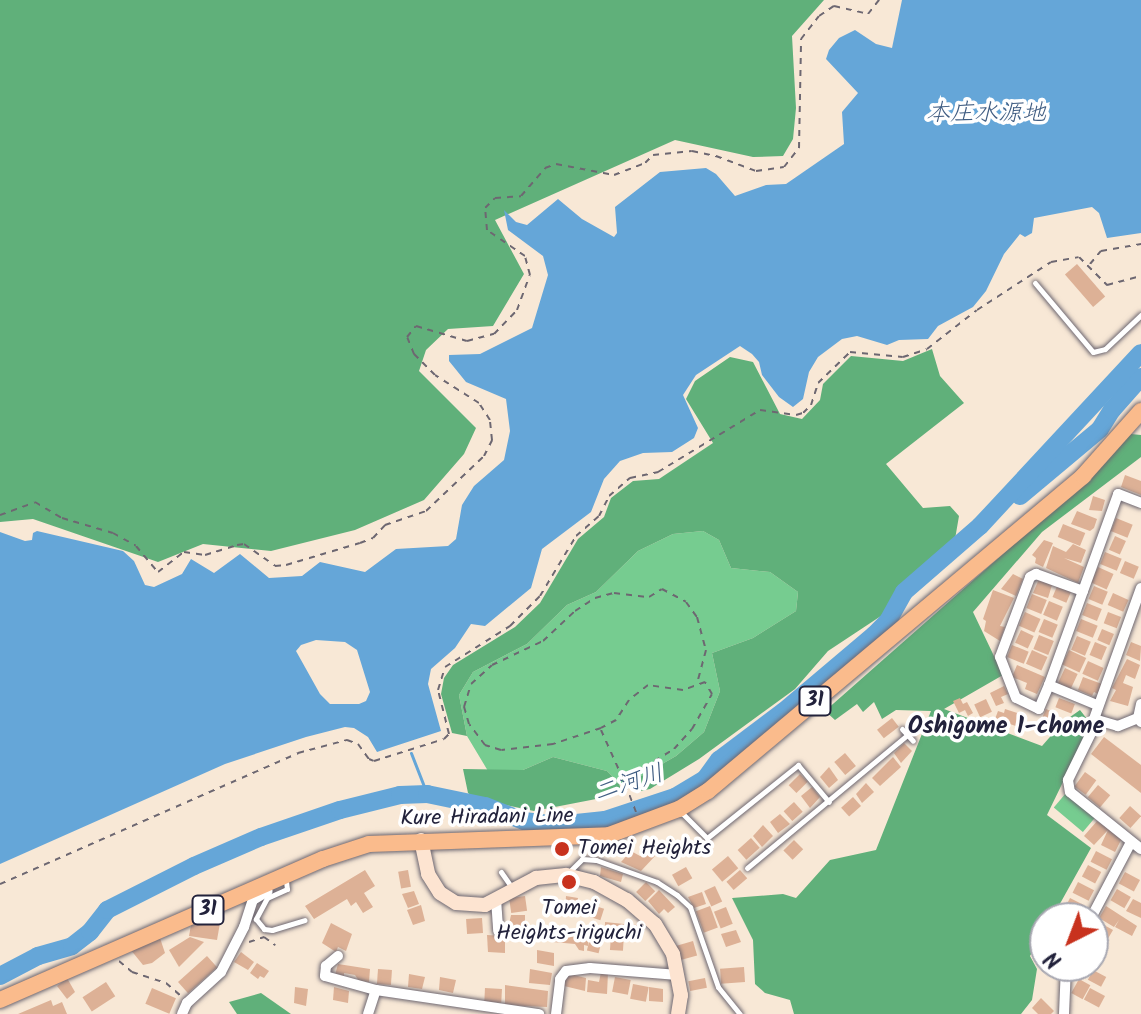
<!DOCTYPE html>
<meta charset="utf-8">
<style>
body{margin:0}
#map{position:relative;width:1141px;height:1014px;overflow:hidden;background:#f8e8d6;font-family:Kalam,"Klee One",sans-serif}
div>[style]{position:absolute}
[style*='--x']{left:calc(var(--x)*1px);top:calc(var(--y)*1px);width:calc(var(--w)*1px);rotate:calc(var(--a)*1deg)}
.green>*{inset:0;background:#76cc90;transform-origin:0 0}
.forest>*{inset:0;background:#60b07a}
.water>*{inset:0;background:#65a6d8}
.stream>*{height:3px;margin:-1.5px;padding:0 1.5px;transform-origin:1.5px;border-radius:1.5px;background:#65a6d8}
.river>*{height:18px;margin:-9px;padding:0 9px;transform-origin:9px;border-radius:9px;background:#65a6d8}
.building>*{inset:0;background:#ddb196;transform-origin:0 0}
.path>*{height:2px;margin-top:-1px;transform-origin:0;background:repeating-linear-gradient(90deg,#6d6771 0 6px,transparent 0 12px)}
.roads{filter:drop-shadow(0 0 2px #6d6771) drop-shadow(0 0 2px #6d6771)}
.lane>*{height:5px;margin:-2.5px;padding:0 2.5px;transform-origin:2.5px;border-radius:2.5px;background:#fff}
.street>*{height:10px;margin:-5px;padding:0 5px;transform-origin:5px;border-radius:5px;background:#fff}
.secondary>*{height:14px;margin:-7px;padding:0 7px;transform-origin:7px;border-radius:7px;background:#fde4d1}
.primary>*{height:16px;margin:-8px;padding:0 8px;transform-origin:8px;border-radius:8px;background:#fabb8c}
.dots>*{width:22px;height:22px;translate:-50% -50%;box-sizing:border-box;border:4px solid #fff;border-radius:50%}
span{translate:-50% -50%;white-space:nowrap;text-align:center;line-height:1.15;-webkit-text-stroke:7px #fff;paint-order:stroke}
.shield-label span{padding:2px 6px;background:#fff;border:2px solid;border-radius:6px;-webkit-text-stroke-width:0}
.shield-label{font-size:20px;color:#22223b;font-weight:700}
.street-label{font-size:22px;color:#22223b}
.poi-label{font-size:22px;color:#22223b}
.left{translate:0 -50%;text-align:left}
.water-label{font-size:24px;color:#405d82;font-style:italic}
.neighbourhood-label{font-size:24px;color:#22223b;font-weight:700}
.north{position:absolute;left:1029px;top:902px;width:80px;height:80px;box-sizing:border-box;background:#fff;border:2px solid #a7a7b1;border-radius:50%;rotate:222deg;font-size:22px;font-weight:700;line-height:32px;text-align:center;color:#22223b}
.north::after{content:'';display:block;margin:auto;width:28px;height:36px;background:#c8321e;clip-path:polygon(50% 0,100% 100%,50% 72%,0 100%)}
</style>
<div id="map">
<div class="green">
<i style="clip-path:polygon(703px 531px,719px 540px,731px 568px,770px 572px,798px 592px,796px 611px,753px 638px,712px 653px,720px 691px,704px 732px,676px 756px,629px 783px,619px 783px,607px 771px,553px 757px,523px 770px,488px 771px,467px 736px,459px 695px,473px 672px,527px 644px,567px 605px,596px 592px,638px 551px,673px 534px)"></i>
<i style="left:1066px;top:793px;width:38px;height:19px;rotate:40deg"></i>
</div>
<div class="forest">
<i style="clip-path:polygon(0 0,824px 0,792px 36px,796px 108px,793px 139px,783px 156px,753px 157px,675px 140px,495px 220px,524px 274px,493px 326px,448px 329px,426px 350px,419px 371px,476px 428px,464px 454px,424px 500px,355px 530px,271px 551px,203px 544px,158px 562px,33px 519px,0 522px)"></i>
<i style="clip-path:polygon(932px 349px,940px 376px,964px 403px,886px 464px,923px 508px,950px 506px,959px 516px,954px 545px,897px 589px,887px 612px,828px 651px,795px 689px,699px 759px,650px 789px,636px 792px,629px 783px,676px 756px,704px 732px,720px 691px,712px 653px,753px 638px,796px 611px,798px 592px,770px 572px,731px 568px,719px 540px,703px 531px,673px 534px,638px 551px,596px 592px,567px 605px,527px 644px,473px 672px,459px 695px,467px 736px,452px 733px,441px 694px,444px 678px,453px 665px,515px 627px,540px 603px,578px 539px,604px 517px,611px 498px,633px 481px,659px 479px,713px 443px,686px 399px,695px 381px,730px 357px,753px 362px,780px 414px,802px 419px,820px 400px,823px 384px,851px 356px,903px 361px)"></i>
<i style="clip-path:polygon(1131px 434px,1141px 435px,1141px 457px,1042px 532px,973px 612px,1003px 675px,944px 709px,1042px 746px,1063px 722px,1080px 710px,1091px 724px,1047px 815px,1091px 848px,1052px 918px,1045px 918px,1045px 930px,1030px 956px,1037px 969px,1032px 1000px,1021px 1014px,794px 1014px,790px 1000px,765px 993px,755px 984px,753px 940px,732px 898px,783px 894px,796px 898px,830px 860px,876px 850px,931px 711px,896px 710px,882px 719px,874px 702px,863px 712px,857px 704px,835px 720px,825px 711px,1089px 478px)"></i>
<i style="clip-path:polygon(553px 757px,607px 771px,619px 783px,622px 794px,534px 811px,476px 799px,468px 793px,463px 769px,523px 770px)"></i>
<i style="clip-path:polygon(261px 993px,291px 1014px,237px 1014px,229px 1002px)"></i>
</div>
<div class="water">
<i style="clip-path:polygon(evenodd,902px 0,1141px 0,1141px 233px,1107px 238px,1099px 213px,1092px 207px,1034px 218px,1032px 233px,1025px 237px,1020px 234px,1004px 254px,986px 291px,973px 307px,938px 326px,928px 339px,899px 340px,887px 345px,857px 336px,842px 339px,818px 357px,809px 372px,803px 399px,793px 407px,779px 397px,762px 375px,759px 362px,752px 354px,740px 346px,696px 375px,683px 395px,698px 428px,694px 438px,672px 452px,643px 453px,620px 461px,604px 479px,591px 512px,542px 549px,531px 588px,485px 626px,471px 624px,455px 648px,431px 669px,428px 684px,441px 731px,377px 752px,368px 737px,354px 728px,345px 727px,306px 737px,225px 764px,0 864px,0 532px,25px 541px,32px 540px,33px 533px,37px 531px,123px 551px,134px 561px,145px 585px,154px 587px,182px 574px,191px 559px,214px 573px,240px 554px,269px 578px,302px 576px,320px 562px,365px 572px,396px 549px,448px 546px,456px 539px,462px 505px,474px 486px,504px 460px,510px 431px,506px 399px,466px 382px,449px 361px,449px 355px,480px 354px,532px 328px,548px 275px,543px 256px,508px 230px,504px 210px,516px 222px,527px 225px,558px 199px,582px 219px,614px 237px,617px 233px,615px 207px,660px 172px,706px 168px,716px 174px,735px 196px,766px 185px,786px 184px,844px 144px,842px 112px,858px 93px,826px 59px,829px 50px,839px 38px,855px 30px,876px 44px,892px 48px,902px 0,316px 640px,345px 642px,357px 650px,370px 692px,366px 701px,359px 704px,330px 704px,320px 694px,296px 651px,301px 645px,316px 640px)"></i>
</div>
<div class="stream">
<i style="--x:411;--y:753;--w:44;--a:68.7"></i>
</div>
<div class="river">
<i style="--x:1020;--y:496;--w:104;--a:-39.9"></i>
<i style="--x:1100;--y:429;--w:22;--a:-58"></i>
<i style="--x:1112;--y:410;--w:44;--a:-48.7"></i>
<i style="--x:0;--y:976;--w:43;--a:-27.8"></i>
<i style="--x:38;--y:956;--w:35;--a:-16"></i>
<i style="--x:72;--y:946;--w:23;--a:-38"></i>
<i style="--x:90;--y:932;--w:28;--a:-52"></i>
<i style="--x:107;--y:910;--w:97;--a:-26.8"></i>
<i style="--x:194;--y:866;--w:73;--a:-23.4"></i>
<i style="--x:261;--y:837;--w:83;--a:-18.9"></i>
<i style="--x:340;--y:810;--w:62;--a:-14"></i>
<i style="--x:400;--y:795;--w:27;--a:-2"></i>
<i style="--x:427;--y:794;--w:59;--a:11.7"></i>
<i style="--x:485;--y:806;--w:42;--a:21"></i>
<i style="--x:524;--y:821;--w:33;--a:7"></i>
<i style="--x:557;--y:825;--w:48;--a:-5.9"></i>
<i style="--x:605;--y:820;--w:74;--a:-18.2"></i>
<i style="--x:675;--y:797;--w:35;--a:-31"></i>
<i style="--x:705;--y:779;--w:24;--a:-54"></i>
<i style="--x:719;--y:760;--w:81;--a:-37"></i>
<i style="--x:784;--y:711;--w:118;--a:-40.2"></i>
<i style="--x:874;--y:635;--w:20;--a:-45"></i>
<i style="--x:888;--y:621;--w:33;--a:-61"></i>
<i style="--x:904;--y:592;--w:101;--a:-41"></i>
<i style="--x:980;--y:526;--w:236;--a:-47.1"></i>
</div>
<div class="building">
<i style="left:1077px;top:264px;width:43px;height:16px;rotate:49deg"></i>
<i style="clip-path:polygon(1125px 475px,1141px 481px,1141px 495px,1121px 487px)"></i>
<i style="clip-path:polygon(1093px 496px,1105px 500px,1102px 511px,1089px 510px)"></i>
<i style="clip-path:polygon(1077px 511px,1097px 519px,1094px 528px,1090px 531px,1071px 524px)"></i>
<i style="left:1116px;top:518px;width:18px;height:14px;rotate:22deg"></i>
<i style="left:1063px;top:524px;width:24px;height:14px;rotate:22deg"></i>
<i style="left:1115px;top:536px;width:12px;height:15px;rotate:24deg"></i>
<i style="clip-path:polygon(1044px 540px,1053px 543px,1043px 567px,1035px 563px,1036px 558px,1032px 555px)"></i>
<i style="clip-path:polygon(1073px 544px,1086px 550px,1081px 563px,1064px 558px,1084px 567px,1078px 583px,1046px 568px,1053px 546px,1066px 552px)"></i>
<i style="left:1105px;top:552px;width:18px;height:13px;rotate:22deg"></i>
<i style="left:1125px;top:561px;width:15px;height:13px;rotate:23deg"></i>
<i style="left:1098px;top:567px;width:17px;height:17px;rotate:24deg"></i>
<i style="clip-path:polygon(1013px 574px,1023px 579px,1016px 596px,1001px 589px)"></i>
<i style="clip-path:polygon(1039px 579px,1052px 585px,1048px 598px,1033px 593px)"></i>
<i style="left:1058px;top:584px;width:15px;height:14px;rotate:23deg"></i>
<i style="left:1094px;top:586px;width:15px;height:14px;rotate:23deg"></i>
<i style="clip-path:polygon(993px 590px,1014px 598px,1000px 626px,1005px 627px,1000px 641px,984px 631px,986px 621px,983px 619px)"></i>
<i style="left:1113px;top:593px;width:17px;height:13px;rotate:24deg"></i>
<i style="left:1032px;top:594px;width:16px;height:15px;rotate:22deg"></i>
<i style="left:1049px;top:601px;width:15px;height:15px;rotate:23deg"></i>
<i style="left:1087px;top:603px;width:16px;height:13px;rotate:22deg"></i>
<i style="left:1025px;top:612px;width:17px;height:15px;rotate:24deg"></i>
<i style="left:1108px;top:612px;width:14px;height:12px;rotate:21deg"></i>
<i style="left:1044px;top:619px;width:15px;height:14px;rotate:23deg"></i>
<i style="left:1081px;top:619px;width:18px;height:13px;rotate:22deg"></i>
<i style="left:1102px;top:629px;width:13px;height:12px;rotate:23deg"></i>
<i style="left:1021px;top:630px;width:14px;height:14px;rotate:25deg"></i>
<i style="left:1039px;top:635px;width:16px;height:15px;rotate:22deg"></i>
<i style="left:1077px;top:636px;width:15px;height:15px;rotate:23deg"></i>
<i style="left:1095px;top:642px;width:13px;height:14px;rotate:23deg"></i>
<i style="clip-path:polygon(1131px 642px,1141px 646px,1140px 661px,1126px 655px)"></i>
<i style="left:1012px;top:645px;width:18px;height:13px;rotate:22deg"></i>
<i style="left:1032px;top:650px;width:17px;height:15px;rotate:24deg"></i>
<i style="left:1069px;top:650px;width:19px;height:16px;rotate:25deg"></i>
<i style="clip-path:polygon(1127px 659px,1140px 665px,1135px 679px,1126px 675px,1123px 683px,1133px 687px,1128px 706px,1110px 701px,1116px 690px,1112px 688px)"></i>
<i style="left:1088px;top:661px;width:17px;height:14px;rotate:24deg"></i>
<i style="clip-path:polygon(1017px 665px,1045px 677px,1037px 694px,1025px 689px,1027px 683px,1012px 677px)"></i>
<i style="left:1065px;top:668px;width:14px;height:17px;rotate:25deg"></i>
<i style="clip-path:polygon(1083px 677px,1102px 684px,1098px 694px,1094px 692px,1092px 696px,1078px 690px)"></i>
<i style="clip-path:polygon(1004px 686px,1008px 694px,1001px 697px,1004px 703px,996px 706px,990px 693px)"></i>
<i style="clip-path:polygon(960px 698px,963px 704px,967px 702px,973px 713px,968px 716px,965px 710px,959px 713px,953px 701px)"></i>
<i style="left:1059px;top:698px;width:17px;height:10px;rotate:21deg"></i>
<i style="left:986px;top:699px;width:14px;height:13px;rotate:65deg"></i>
<i style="clip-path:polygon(1005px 709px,1026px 716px,1022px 728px,995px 719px,998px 711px,1004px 713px)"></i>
<i style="left:1046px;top:709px;width:13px;height:12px;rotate:23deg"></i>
<i style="left:892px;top:718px;width:11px;height:19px;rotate:52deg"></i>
<i style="clip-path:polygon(1104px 737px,1141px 765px,1141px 793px,1091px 754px)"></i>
<i style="clip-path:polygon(904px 743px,912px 751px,901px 763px,894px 753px)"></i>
<i style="left:845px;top:753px;width:17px;height:14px;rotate:50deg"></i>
<i style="clip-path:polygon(893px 757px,901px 767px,880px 786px,872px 778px)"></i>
<i style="clip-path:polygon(829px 767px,838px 780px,829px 788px,820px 777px)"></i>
<i style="left:1085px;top:772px;width:14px;height:18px;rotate:36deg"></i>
<i style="left:800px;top:774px;width:11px;height:16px;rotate:45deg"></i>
<i style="clip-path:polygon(866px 783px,874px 792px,862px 803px,856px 794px)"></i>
<i style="left:1098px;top:785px;width:16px;height:16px;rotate:40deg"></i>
<i style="clip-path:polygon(812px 787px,820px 797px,810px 808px,801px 796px)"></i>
<i style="left:853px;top:797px;width:12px;height:16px;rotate:48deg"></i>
<i style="left:794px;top:802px;width:13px;height:14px;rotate:48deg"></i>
<i style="left:1130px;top:806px;width:15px;height:16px;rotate:42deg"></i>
<i style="clip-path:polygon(780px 814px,790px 824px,778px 833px,770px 822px)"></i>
<i style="clip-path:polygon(1097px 821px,1122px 838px,1115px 852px,1101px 845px,1108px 830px,1094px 845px,1084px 836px)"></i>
<i style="clip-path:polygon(763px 825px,773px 836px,762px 847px,753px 836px)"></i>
<i style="left:751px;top:838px;width:13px;height:18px;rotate:48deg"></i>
<i style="left:794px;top:840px;width:13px;height:15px;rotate:45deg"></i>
<i style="clip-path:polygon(649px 847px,656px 855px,641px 871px,621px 862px,631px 851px,640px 856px)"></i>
<i style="left:1096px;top:851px;width:18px;height:12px;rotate:27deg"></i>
<i style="left:728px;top:856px;width:16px;height:21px;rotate:50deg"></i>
<i style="left:1088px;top:865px;width:15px;height:13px;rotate:28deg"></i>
<i style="clip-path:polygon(601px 867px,623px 874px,621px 882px,600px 876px)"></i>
<i style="left:686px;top:867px;width:13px;height:16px;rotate:61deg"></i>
<i style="clip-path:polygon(365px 870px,375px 886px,364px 893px,373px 907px,363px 913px,356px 902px,351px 906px,347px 899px,314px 919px,305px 906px)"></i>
<i style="left:408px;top:870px;width:17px;height:10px;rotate:80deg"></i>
<i style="left:740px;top:870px;width:11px;height:18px;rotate:49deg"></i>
<i style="left:1125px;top:872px;width:17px;height:13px;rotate:28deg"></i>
<i style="left:646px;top:882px;width:13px;height:14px;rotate:45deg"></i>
<i style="left:1078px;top:882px;width:18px;height:12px;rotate:27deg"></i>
<i style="left:715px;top:886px;width:17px;height:12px;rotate:65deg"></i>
<i style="left:1117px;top:889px;width:16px;height:13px;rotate:30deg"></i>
<i style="clip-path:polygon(659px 890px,675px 907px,668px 913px,664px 909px,659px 914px,648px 901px)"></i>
<i style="clip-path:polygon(414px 891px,419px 904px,408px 908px,402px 894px)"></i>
<i style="clip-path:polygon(702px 892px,706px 904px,694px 908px,688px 897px)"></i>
<i style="left:525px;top:896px;width:15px;height:16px;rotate:82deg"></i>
<i style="clip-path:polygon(566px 896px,578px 898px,576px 913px,565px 912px)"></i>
<i style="left:1070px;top:898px;width:16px;height:13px;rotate:27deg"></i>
<i style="clip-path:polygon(1133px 899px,1141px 903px,1141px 918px,1126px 911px)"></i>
<i style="left:586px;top:903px;width:19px;height:12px;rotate:18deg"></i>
<i style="clip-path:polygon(421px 905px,425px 921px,413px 925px,407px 910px)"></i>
<i style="left:710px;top:906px;width:23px;height:15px;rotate:70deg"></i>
<i style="clip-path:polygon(1106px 906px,1137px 926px,1132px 936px,1115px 927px,1119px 920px,1114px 927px,1099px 918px)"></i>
<i style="left:726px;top:907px;width:18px;height:13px;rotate:68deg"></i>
<i style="clip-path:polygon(511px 915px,525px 915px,525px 932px,508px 929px)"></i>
<i style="left:482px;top:918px;width:15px;height:16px;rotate:86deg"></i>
<i style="clip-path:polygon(1097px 921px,1113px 930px,1106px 942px,1093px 935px)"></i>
<i style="clip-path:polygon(605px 922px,624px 924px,623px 934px,605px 930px)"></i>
<i style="clip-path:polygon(220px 923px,217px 940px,189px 936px,191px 925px)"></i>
<i style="clip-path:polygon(331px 923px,352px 934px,346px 951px,338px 947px,336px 952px,322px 943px)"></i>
<i style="clip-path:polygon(627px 923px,642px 926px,642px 935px,625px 933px)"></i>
<i style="clip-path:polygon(553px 927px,589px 934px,588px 946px,584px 945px,584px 951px,579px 950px,575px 944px,553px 942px)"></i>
<i style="left:592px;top:930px;width:12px;height:21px;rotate:14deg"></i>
<i style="clip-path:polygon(736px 930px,741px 942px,726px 947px,721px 934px)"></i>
<i style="clip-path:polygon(487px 935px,505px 936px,505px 953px,488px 952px)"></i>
<i style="left:611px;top:935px;width:13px;height:15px;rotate:4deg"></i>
<i style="clip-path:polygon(190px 937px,204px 942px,179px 967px,169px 950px)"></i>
<i style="clip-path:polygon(160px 938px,165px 953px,152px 963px,143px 965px,130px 949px)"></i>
<i style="left:693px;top:941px;width:15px;height:17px;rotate:74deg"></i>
<i style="clip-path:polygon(537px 950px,554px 953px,554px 966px,537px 963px)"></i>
<i style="clip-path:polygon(241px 952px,254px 962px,248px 970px,234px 962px)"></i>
<i style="left:207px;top:956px;width:15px;height:39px;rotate:48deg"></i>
<i style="clip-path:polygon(257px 963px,269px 971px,264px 978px,260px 976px,258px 979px,250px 973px)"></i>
<i style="clip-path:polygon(338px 964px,370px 969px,369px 982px,359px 981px,355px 975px,344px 973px,344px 978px,335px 975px)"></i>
<i style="left:744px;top:967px;width:15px;height:24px;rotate:86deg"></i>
<i style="left:378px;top:969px;width:14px;height:15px;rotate:4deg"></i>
<i style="clip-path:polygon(530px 969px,552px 973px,550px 985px,529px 983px)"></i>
<i style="left:1093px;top:970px;width:15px;height:11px;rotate:28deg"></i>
<i style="clip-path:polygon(601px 972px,608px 973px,607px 994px,587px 992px,588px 980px,599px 982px)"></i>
<i style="clip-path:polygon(565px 973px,586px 978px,585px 991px,564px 986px)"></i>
<i style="clip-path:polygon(409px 974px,425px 977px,422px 989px,408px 987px)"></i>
<i style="clip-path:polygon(440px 977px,456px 980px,453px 993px,439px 990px)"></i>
<i style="left:615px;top:977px;width:16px;height:15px;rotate:11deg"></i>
<i style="clip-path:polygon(67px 978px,75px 992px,67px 999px,57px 986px)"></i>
<i style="left:705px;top:978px;width:10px;height:17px;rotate:79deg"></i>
<i style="left:1079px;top:979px;width:13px;height:16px;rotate:29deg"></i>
<i style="left:106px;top:982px;width:17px;height:28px;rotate:57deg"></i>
<i style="left:633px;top:984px;width:16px;height:15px;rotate:11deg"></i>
<i style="clip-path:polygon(505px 985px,548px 991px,547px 1007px,505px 1005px)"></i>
<i style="clip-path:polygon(295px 987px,308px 989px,306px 1006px,294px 1003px)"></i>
<i style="clip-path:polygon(334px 987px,349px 991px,348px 1003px,333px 1000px)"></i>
<i style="clip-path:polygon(649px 987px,663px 989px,663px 1002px,649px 1001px)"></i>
<i style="left:152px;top:988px;width:26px;height:17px;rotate:23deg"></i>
<i style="left:485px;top:988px;width:17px;height:14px;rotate:3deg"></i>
<i style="left:1090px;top:988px;width:17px;height:13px;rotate:28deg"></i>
<i style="clip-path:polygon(1041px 998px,1054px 1011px,1051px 1014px,1038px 1014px,1032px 1008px)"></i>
<i style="clip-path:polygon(51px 1000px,53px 1006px,62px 1002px,67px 1014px,18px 1014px)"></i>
</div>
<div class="path">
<i style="--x:1090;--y:264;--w:17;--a:-50"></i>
<i style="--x:1101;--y:251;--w:41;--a:-9.9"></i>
<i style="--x:0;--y:515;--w:37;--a:-20"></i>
<i style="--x:35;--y:502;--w:31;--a:31"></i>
<i style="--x:62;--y:518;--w:53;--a:16.4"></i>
<i style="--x:113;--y:533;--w:26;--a:29"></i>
<i style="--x:136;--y:546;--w:34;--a:50"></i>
<i style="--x:158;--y:572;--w:33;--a:-38"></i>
<i style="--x:184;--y:552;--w:21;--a:8"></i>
<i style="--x:205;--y:555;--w:34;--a:-17"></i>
<i style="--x:237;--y:545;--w:7;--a:-8"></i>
<i style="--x:244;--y:544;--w:38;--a:35"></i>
<i style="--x:275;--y:566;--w:11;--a:-5"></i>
<i style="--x:286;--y:565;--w:77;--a:-16.6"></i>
<i style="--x:360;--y:543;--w:14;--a:-21"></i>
<i style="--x:373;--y:538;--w:18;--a:-47"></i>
<i style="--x:385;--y:525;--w:43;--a:-18.9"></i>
<i style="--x:426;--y:511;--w:80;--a:-43.5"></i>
<i style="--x:484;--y:456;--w:18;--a:-63"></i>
<i style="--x:492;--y:440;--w:20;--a:-96"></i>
<i style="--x:490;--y:420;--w:20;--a:-123"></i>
<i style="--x:479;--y:403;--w:52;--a:-147.5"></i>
<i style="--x:435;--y:375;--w:30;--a:-135"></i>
<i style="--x:414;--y:354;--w:18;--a:-112"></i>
<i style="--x:407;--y:337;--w:14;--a:-51"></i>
<i style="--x:416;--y:326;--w:53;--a:16.4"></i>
<i style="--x:467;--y:341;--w:28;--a:-15"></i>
<i style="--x:494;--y:334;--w:33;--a:-46"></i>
<i style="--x:517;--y:310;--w:37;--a:-70"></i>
<i style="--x:530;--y:275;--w:20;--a:-105"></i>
<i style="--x:525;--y:256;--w:46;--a:-145.6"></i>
<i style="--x:487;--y:230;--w:22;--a:-95"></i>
<i style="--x:485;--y:208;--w:14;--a:-45"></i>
<i style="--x:495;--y:198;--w:26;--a:-4"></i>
<i style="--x:521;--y:196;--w:37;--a:-49"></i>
<i style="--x:545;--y:168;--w:12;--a:-20"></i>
<i style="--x:556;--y:164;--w:59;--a:10.7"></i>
<i style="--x:614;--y:175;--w:33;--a:-21"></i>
<i style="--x:645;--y:163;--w:11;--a:-45"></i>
<i style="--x:653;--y:155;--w:39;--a:-6"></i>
<i style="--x:692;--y:151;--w:25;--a:12"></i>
<i style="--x:716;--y:156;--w:43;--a:20.6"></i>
<i style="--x:756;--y:171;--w:28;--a:-8"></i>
<i style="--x:784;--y:167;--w:24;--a:-52"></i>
<i style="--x:799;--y:148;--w:109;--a:-88.9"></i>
<i style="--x:801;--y:39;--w:29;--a:-52"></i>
<i style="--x:819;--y:16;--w:18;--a:-34"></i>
<i style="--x:834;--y:6;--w:35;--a:13"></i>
<i style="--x:868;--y:14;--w:18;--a:-52"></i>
<i style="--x:601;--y:730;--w:54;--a:65.8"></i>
<i style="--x:636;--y:812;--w:34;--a:-111"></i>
<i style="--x:624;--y:780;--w:59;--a:-31.8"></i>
<i style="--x:674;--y:749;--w:27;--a:-48"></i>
<i style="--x:692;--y:729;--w:40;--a:-60.3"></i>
<i style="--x:712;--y:694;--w:14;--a:-120"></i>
<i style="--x:705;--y:682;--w:23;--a:160"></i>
<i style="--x:683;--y:690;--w:35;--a:-172"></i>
<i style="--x:648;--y:685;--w:24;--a:142"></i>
<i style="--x:629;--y:700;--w:24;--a:123"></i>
<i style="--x:616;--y:720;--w:17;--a:152"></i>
<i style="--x:601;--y:728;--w:51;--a:161.6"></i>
<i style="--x:553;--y:744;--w:52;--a:173.4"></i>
<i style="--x:501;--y:750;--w:17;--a:-163"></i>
<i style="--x:485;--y:745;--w:26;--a:-127"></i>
<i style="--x:469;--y:724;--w:18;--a:-106"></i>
<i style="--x:464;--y:707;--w:24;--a:-73"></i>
<i style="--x:471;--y:684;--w:28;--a:-42"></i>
<i style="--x:492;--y:665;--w:56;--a:-25.2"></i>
<i style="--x:543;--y:641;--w:44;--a:-43.2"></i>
<i style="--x:575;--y:611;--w:24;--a:-33"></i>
<i style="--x:595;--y:598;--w:20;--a:-15"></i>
<i style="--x:614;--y:593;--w:35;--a:7"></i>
<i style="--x:649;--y:597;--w:15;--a:-32"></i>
<i style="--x:662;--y:589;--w:27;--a:28"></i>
<i style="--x:686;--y:602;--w:19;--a:54"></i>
<i style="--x:697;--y:617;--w:34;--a:75"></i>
<i style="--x:706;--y:650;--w:35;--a:105"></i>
<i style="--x:0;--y:884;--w:326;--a:-23.7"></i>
<i style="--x:298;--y:753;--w:51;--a:-14.9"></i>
<i style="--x:347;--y:740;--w:12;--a:20"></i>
<i style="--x:358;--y:744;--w:19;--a:54"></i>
<i style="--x:369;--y:759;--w:5;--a:22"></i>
<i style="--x:374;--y:761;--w:73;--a:-17.4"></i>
<i style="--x:444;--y:739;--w:7;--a:-45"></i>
<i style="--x:449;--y:734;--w:45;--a:-104"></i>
<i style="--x:438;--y:690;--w:24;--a:-73"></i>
<i style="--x:445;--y:667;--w:77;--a:-32.2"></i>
<i style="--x:510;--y:626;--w:42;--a:-45"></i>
<i style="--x:540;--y:596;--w:70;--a:-59"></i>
<i style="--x:576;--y:536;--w:30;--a:-41"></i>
<i style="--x:599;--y:516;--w:22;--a:-63"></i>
<i style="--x:609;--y:496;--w:28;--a:-41"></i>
<i style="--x:630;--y:478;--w:29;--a:-12"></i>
<i style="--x:658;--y:472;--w:119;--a:-31.3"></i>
<i style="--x:760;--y:410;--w:36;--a:8"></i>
<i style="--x:796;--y:415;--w:7;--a:-16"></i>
<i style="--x:803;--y:413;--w:11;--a:-45"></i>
<i style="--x:811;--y:405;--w:23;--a:-72"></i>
<i style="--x:818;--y:383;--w:45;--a:-44.1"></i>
<i style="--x:850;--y:352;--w:53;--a:5.4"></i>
<i style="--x:903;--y:357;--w:25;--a:-18"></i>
<i style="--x:927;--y:349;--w:63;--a:-38"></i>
<i style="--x:977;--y:310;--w:88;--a:-33"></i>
<i style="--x:1051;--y:262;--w:28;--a:-10"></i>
<i style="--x:1079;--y:257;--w:40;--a:45"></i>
<i style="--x:1107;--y:285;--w:35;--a:-15"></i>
<i style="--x:249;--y:942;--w:16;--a:-18"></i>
<i style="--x:264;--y:937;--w:14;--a:36"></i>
<i style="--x:119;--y:961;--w:17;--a:40"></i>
<i style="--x:132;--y:972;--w:36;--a:18"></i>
<i style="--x:166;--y:983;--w:20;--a:41"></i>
</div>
<div class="roads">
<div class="lane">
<i style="--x:1035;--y:283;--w:90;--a:50"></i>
<i style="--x:1093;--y:352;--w:12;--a:-14"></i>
<i style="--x:1105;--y:349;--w:50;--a:-43.4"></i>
<i style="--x:902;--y:729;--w:16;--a:47"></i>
<i style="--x:681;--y:812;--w:37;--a:45"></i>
<i style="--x:707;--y:838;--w:117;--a:-38.7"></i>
<i style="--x:798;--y:765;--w:48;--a:50"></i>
<i style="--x:747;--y:868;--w:208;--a:-39.7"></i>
<i style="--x:501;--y:872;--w:19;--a:55"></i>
<i style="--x:567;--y:874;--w:21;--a:-45"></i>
<i style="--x:582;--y:859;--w:14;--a:4"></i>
<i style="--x:596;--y:860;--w:65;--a:19.8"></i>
<i style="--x:657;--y:882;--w:24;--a:33"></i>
<i style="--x:677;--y:895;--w:18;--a:43"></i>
<i style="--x:690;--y:907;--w:85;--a:70.7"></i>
<i style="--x:718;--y:987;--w:35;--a:51"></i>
<i style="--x:286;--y:881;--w:8;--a:83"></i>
<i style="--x:287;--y:889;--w:22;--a:156"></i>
<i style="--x:267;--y:898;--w:24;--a:118"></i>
<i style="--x:256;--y:919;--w:13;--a:51"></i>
<i style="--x:264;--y:929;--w:8;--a:7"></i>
<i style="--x:272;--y:930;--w:34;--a:-17"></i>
</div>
<div class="street">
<i style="--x:1049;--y:685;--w:26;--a:113"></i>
<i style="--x:1039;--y:709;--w:25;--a:-154"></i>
<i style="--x:1016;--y:698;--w:44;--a:-111.3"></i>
<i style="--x:1000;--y:657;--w:85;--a:-69.4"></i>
<i style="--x:1030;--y:577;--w:7;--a:-27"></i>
<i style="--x:1036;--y:574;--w:50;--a:19.9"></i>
<i style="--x:1141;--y:704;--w:14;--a:102"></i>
<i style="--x:1138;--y:718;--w:5;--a:53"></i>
<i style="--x:1097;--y:705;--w:52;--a:-157.4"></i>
<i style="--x:1049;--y:685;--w:203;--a:-70.1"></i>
<i style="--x:1118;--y:494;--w:25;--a:21"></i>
<i style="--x:1138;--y:718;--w:22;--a:158"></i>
<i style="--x:1118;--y:726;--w:25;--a:-164"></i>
<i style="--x:1094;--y:719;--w:139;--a:-70.3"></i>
<i style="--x:1100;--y:723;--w:11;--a:135"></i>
<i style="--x:1092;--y:731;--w:55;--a:116.1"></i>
<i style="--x:1068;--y:780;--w:12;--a:81"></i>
<i style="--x:1070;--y:792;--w:91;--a:38.8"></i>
<i style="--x:496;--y:899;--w:32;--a:86"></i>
<i style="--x:1091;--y:918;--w:86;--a:-62.2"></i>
<i style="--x:338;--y:956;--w:16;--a:140"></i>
<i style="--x:326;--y:966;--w:10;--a:96"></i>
<i style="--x:325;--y:976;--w:53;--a:15.4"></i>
<i style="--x:182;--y:1014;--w:12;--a:-66"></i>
<i style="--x:187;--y:1003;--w:46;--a:-42.4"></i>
<i style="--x:221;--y:972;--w:51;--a:-62.9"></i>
<i style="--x:244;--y:927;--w:28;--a:-72"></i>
<i style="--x:253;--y:900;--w:17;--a:-31"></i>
<i style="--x:368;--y:1014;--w:25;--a:-72"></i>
<i style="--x:376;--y:990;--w:165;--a:8.4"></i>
<i style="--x:556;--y:1014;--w:35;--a:-83"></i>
<i style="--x:560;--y:979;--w:10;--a:-53"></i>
<i style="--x:566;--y:971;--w:24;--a:-7"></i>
<i style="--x:590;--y:968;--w:88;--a:4.5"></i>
<i style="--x:1064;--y:1014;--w:48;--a:-87.6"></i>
</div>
<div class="secondary">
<i style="--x:421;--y:840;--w:35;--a:78"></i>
<i style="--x:428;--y:874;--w:22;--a:58"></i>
<i style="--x:440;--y:893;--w:19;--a:32"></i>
<i style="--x:456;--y:903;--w:29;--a:4"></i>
<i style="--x:485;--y:905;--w:58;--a:-27.9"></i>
<i style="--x:536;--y:878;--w:30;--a:-6"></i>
<i style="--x:566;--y:875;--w:29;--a:14"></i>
<i style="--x:594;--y:882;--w:38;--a:29"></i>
<i style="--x:627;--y:900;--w:37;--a:41"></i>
<i style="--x:655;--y:924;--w:35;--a:59"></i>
<i style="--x:673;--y:954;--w:42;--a:79"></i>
<i style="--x:681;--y:995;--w:19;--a:99"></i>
</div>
<div class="primary">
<i style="--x:0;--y:1000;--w:352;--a:-23.6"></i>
<i style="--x:323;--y:859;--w:48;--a:-18.1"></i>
<i style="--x:369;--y:844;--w:240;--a:-2.1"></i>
<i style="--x:609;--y:835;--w:75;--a:-20.4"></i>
<i style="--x:679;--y:809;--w:34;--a:-32"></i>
<i style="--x:708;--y:791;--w:490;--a:-40"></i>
<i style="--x:1083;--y:476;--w:87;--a:-48.3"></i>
</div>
</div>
<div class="dots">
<i style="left:562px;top:849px;background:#c8321e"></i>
<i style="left:569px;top:882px;background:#c8321e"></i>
</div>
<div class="shield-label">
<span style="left:815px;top:701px">31</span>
<span style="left:208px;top:910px">31</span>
</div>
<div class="street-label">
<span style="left:487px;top:818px;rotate:-1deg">Kure Hiradani Line</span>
</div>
<div class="poi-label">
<span class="left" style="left:578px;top:849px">Tomei Heights</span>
<span style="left:569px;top:921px">Tomei<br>Heights-iriguchi</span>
</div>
<div class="water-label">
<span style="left:986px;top:114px">本庄水源地</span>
<span style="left:629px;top:784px;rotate:-18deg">二河川</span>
</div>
<div class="neighbourhood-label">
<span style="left:1006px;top:727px">Oshigome 1-chome</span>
</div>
<div class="north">N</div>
</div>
